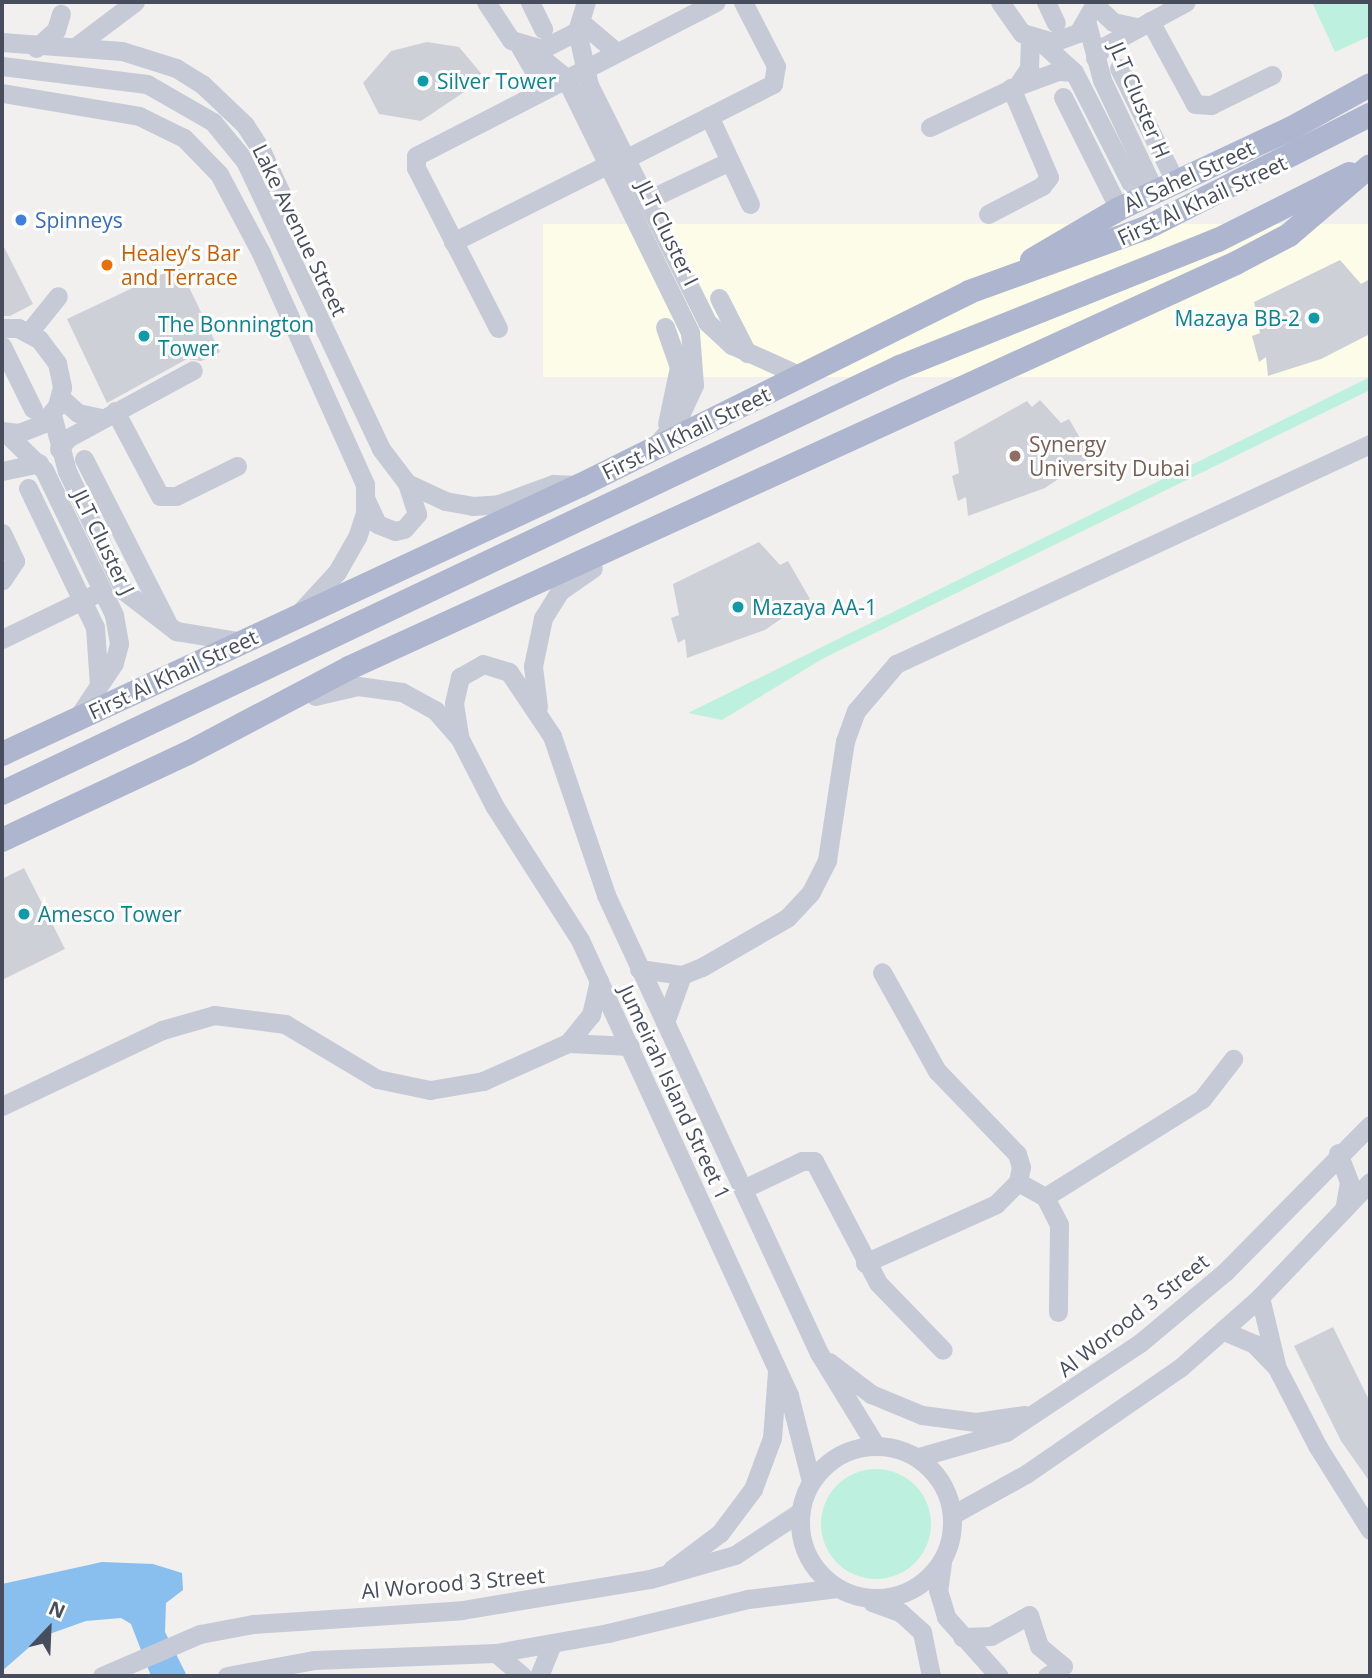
<!DOCTYPE html>
<meta charset="utf-8">
<style>
body{margin:0}
#map{position:relative;width:1372px;height:1678px;overflow:hidden;background:#f2f0ef;font-family:"Open Sans",sans-serif}
div>[style]{position:absolute}
[style*='--x']{left:calc(var(--x)*1px);top:calc(var(--y)*1px);width:calc(var(--w)*1px);rotate:calc(var(--a)*1deg)}
.commercial>*{inset:0;background:#fcfce9;transform-origin:0 0}
.green>*{inset:0;background:#bdf0de}
.round{border-radius:50%}
.water>*{inset:0;background:#89bfee}
.building>*{inset:0;background:#ced0d7}
.minor>*{height:19px;margin:-9.5px;padding:0 9.5px;transform-origin:9.5px;border-radius:9.5px;background:#c6cad6}
.minor>.ring{margin:-9.5px;padding:0;box-sizing:content-box;background:none;border:19px solid #c6cad6;border-radius:50%}
.major>*{height:24px;margin:-12px;padding:0 12px;transform-origin:12px;border-radius:12px;background:#aeb6cf}
.dots>*{width:19px;height:19px;translate:-50% -50%;box-sizing:border-box;border:4px solid #fff;border-radius:50%}
span{translate:-50% -50%;white-space:nowrap;text-align:center;line-height:1.15;-webkit-text-stroke:6px #fff;paint-order:stroke}
.culture-label{font-size:21px;color:#0d838f}
.left{translate:0 -50%;text-align:left}
.right{translate:-100% -50%;text-align:right}
.street-label{font-size:21px;color:#474d5d}
.shop-label{font-size:21px;color:#366cbe}
.food-label{font-size:21px;color:#c56008}
.education-label{font-size:21px;color:#785e54}
.frame{position:absolute;inset:0;border:4px solid #474d5d;pointer-events:none}
.north{position:absolute;left:14px;top:1594px;width:70px;height:70px;-webkit-text-stroke:5px #fff;paint-order:stroke;rotate:23deg;font-size:19px;font-weight:700;line-height:28px;text-align:center;color:#474d5d}
.north::after{content:'';display:block;margin:auto;width:24px;height:32px;background:#474d5d;clip-path:polygon(50% 0,100% 100%,50% 72%,0 100%)}
</style>
<div id="map">
<div class="commercial">
<i style="left:1370px;top:224px;width:153px;height:827px;rotate:90deg"></i>
</div>
<div class="green">
<i style="clip-path:polygon(1312px 2px,1370px 2px,1370px 36px,1335px 52px)"></i>
<i style="clip-path:polygon(1370px 377px,1370px 390px,822px 659px,722px 720px,688px 713px)"></i>
<i class="round" style="left:821px;top:1469px;width:110px;height:110px"></i>
</div>
<div class="water">
<i style="clip-path:polygon(102px 1562px,153px 1564px,182px 1573px,183px 1590px,166px 1603px,165px 1632px,187px 1676px,151px 1676px,131px 1624px,121px 1618px,86px 1621px,41px 1637px,2px 1671px,2px 1584px)"></i>
</div>
<div class="building">
<i style="clip-path:polygon(427px 42px,459px 47px,485px 78px,421px 121px,379px 114px,363px 83px,391px 51px)"></i>
<i style="clip-path:polygon(2px 243px,33px 304px,10px 316px,2px 316px)"></i>
<i style="clip-path:polygon(1340px 260px,1361px 284px,1370px 279px,1370px 334px,1321px 359px,1268px 376px,1266px 357px,1259px 362px,1252px 336px,1260px 333px,1254px 302px)"></i>
<i style="clip-path:polygon(179px 266px,220px 352px,201px 361px,187px 359px,107px 403px,67px 319px)"></i>
<i style="clip-path:polygon(1040px 400px,1061px 423px,1069px 419px,1091px 457px,1045px 488px,968px 516px,966px 497px,958px 501px,952px 476px,959px 473px,954px 442px,1027px 401px,1032px 407px)"></i>
<i style="clip-path:polygon(759px 542px,780px 565px,788px 561px,810px 599px,765px 630px,687px 658px,685px 639px,678px 643px,671px 618px,679px 615px,673px 584px)"></i>
<i style="clip-path:polygon(24px 868px,65px 949px,2px 980px,2px 879px)"></i>
<i style="clip-path:polygon(1333px 1327px,1370px 1402px,1370px 1482px,1341px 1441px,1294px 1346px)"></i>
</div>
<div class="minor">
<i style="--x:486;--y:2;--w:45;--a:56.7"></i>
<i style="--x:511;--y:40;--w:32;--a:16"></i>
<i style="--x:542;--y:49;--w:39;--a:-27"></i>
<i style="--x:577;--y:31;--w:30;--a:-73"></i>
<i style="--x:530;--y:2;--w:30;--a:64"></i>
<i style="--x:1000;--y:2;--w:38;--a:55"></i>
<i style="--x:1022;--y:33;--w:32;--a:16"></i>
<i style="--x:1053;--y:42;--w:27;--a:-20"></i>
<i style="--x:1078;--y:33;--w:36;--a:-60"></i>
<i style="--x:1046;--y:2;--w:23;--a:65"></i>
<i style="--x:1096;--y:6;--w:23;--a:43"></i>
<i style="--x:1113;--y:22;--w:25;--a:12"></i>
<i style="--x:1150;--y:21;--w:94;--a:61.5"></i>
<i style="--x:1195;--y:104;--w:16;--a:4"></i>
<i style="--x:1211;--y:105;--w:68;--a:-26.2"></i>
<i style="--x:582;--y:23;--w:43;--a:40.3"></i>
<i style="--x:1087;--y:24;--w:58;--a:75"></i>
<i style="--x:1102;--y:80;--w:124;--a:64.7"></i>
<i style="--x:577;--y:31;--w:55;--a:77.5"></i>
<i style="--x:589;--y:85;--w:265;--a:63.5"></i>
<i style="--x:707;--y:322;--w:34;--a:43"></i>
<i style="--x:732;--y:345;--w:76;--a:24.2"></i>
<i style="--x:1040;--y:41;--w:46;--a:42.4"></i>
<i style="--x:1074;--y:72;--w:143;--a:62.9"></i>
<i style="--x:2;--y:42;--w:120;--a:4.3"></i>
<i style="--x:122;--y:51;--w:57;--a:17.5"></i>
<i style="--x:176;--y:68;--w:31;--a:32"></i>
<i style="--x:202;--y:84;--w:59;--a:43.6"></i>
<i style="--x:245;--y:125;--w:30;--a:57"></i>
<i style="--x:261;--y:150;--w:47;--a:65.1"></i>
<i style="--x:281;--y:193;--w:46;--a:82.6"></i>
<i style="--x:519;--y:45;--w:32;--a:60"></i>
<i style="--x:535;--y:73;--w:22;--a:100"></i>
<i style="--x:75;--y:47;--w:75;--a:-36.9"></i>
<i style="--x:36;--y:48;--w:27;--a:-42"></i>
<i style="--x:56;--y:30;--w:17;--a:-73"></i>
<i style="--x:529;--y:48;--w:46;--a:38.9"></i>
<i style="--x:565;--y:77;--w:284;--a:63.9"></i>
<i style="--x:690;--y:332;--w:53;--a:85.7"></i>
<i style="--x:694;--y:385;--w:38;--a:115"></i>
<i style="--x:678;--y:419;--w:35;--a:130"></i>
<i style="--x:1095;--y:58;--w:14;--a:-54"></i>
<i style="--x:1103;--y:47;--w:94;--a:-28.5"></i>
<i style="--x:2;--y:66;--w:146;--a:7.1"></i>
<i style="--x:147;--y:84;--w:76;--a:29.9"></i>
<i style="--x:213;--y:122;--w:50;--a:50.6"></i>
<i style="--x:245;--y:161;--w:318;--a:64.7"></i>
<i style="--x:381;--y:449;--w:43;--a:52.6"></i>
<i style="--x:407;--y:483;--w:42;--a:25.3"></i>
<i style="--x:445;--y:501;--w:28;--a:10"></i>
<i style="--x:473;--y:506;--w:26;--a:-4"></i>
<i style="--x:499;--y:504;--w:58;--a:-20.3"></i>
<i style="--x:553;--y:484;--w:27;--a:2"></i>
<i style="--x:1119;--y:68;--w:128;--a:63.6"></i>
<i style="--x:1017;--y:86;--w:22;--a:-56"></i>
<i style="--x:1029;--y:68;--w:30;--a:-88"></i>
<i style="--x:2;--y:93;--w:139;--a:9.5"></i>
<i style="--x:139;--y:116;--w:50;--a:26.1"></i>
<i style="--x:184;--y:138;--w:50;--a:45.8"></i>
<i style="--x:219;--y:174;--w:89;--a:62"></i>
<i style="--x:261;--y:253;--w:253;--a:65.8"></i>
<i style="--x:365;--y:484;--w:29;--a:90"></i>
<i style="--x:365;--y:513;--w:25;--a:108"></i>
<i style="--x:357;--y:537;--w:40;--a:119.7"></i>
<i style="--x:337;--y:572;--w:56;--a:132.8"></i>
<i style="--x:1063;--y:97;--w:125;--a:63.4"></i>
<i style="--x:709;--y:116;--w:97;--a:65"></i>
<i style="--x:930;--y:127;--w:96;--a:-25.2"></i>
<i style="--x:1017;--y:86;--w:44;--a:-20.1"></i>
<i style="--x:1058;--y:71;--w:16;--a:4"></i>
<i style="--x:625;--y:159;--w:166;--a:-26.9"></i>
<i style="--x:773;--y:84;--w:18;--a:-81"></i>
<i style="--x:776;--y:66;--w:72;--a:-117.3"></i>
<i style="--x:645;--y:201;--w:94;--a:-25.2"></i>
<i style="--x:988;--y:214;--w:61;--a:-27.4"></i>
<i style="--x:1042;--y:186;--w:11;--a:-52"></i>
<i style="--x:1049;--y:177;--w:97;--a:-113.1"></i>
<i style="--x:453;--y:242;--w:174;--a:-26.6"></i>
<i style="--x:719;--y:298;--w:62;--a:63"></i>
<i style="--x:665;--y:327;--w:42;--a:70.7"></i>
<i style="--x:679;--y:367;--w:58;--a:101.9"></i>
<i style="--x:2;--y:328;--w:16;--a:0"></i>
<i style="--x:18;--y:328;--w:24;--a:28"></i>
<i style="--x:39;--y:339;--w:30;--a:53"></i>
<i style="--x:57;--y:363;--w:25;--a:78"></i>
<i style="--x:62;--y:387;--w:20;--a:105"></i>
<i style="--x:57;--y:406;--w:23;--a:130"></i>
<i style="--x:42;--y:424;--w:26;--a:159"></i>
<i style="--x:18;--y:433;--w:16;--a:-173"></i>
<i style="--x:498;--y:328;--w:180;--a:-117.1"></i>
<i style="--x:416;--y:168;--w:12;--a:-90"></i>
<i style="--x:416;--y:156;--w:337;--a:-27.2"></i>
<i style="--x:29;--y:332;--w:46;--a:-51.1"></i>
<i style="--x:2;--y:346;--w:70;--a:63.8"></i>
<i style="--x:60;--y:397;--w:24;--a:42"></i>
<i style="--x:78;--y:413;--w:25;--a:12"></i>
<i style="--x:115;--y:411;--w:96;--a:62.1"></i>
<i style="--x:160;--y:496;--w:16;--a:0"></i>
<i style="--x:176;--y:496;--w:68;--a:-26.2"></i>
<i style="--x:52;--y:415;--w:58;--a:75"></i>
<i style="--x:67;--y:471;--w:133;--a:64.6"></i>
<i style="--x:124;--y:591;--w:66;--a:37.6"></i>
<i style="--x:176;--y:631;--w:63;--a:9.2"></i>
<i style="--x:5;--y:432;--w:54;--a:44.3"></i>
<i style="--x:44;--y:470;--w:161;--a:64.2"></i>
<i style="--x:114;--y:615;--w:29;--a:80"></i>
<i style="--x:119;--y:644;--w:20;--a:105"></i>
<i style="--x:114;--y:663;--w:65;--a:123.7"></i>
<i style="--x:59;--y:449;--w:14;--a:-51"></i>
<i style="--x:68;--y:438;--w:142;--a:-28.5"></i>
<i style="--x:84;--y:459;--w:181;--a:63"></i>
<i style="--x:2;--y:471;--w:38;--a:-12"></i>
<i style="--x:28;--y:488;--w:154;--a:64.3"></i>
<i style="--x:95;--y:627;--w:58;--a:86.1"></i>
<i style="--x:366;--y:500;--w:26;--a:65"></i>
<i style="--x:377;--y:524;--w:19;--a:21"></i>
<i style="--x:395;--y:531;--w:9;--a:-13"></i>
<i style="--x:404;--y:529;--w:20;--a:-49"></i>
<i style="--x:417;--y:514;--w:33;--a:-108"></i>
<i style="--x:2;--y:533;--w:31;--a:65"></i>
<i style="--x:15;--y:561;--w:23;--a:124"></i>
<i style="--x:2;--y:639;--w:101;--a:-25.8"></i>
<i style="--x:315;--y:696;--w:44;--a:-13.1"></i>
<i style="--x:358;--y:686;--w:44;--a:7.8"></i>
<i style="--x:402;--y:692;--w:38;--a:29"></i>
<i style="--x:435;--y:710;--w:38;--a:49"></i>
<i style="--x:460;--y:739;--w:76;--a:62.8"></i>
<i style="--x:495;--y:807;--w:158;--a:57.4"></i>
<i style="--x:580;--y:940;--w:501;--a:65.33"></i>
<i style="--x:789;--y:1395;--w:89;--a:75.7"></i>
<i style="--x:538;--y:707;--w:41;--a:-97"></i>
<i style="--x:533;--y:666;--w:49;--a:-78.2"></i>
<i style="--x:543;--y:618;--w:32;--a:-58"></i>
<i style="--x:560;--y:591;--w:40;--a:-34.9"></i>
<i style="--x:459;--y:735;--w:32;--a:-99"></i>
<i style="--x:454;--y:703;--w:27;--a:-77"></i>
<i style="--x:460;--y:677;--w:26;--a:-29"></i>
<i style="--x:483;--y:664;--w:27;--a:17"></i>
<i style="--x:509;--y:672;--w:77;--a:56.1"></i>
<i style="--x:552;--y:736;--w:168;--a:71.2"></i>
<i style="--x:606;--y:895;--w:505;--a:65.06"></i>
<i style="--x:819;--y:1353;--w:109;--a:58.5"></i>
<i style="--x:639;--y:969;--w:43;--a:7.9"></i>
<i style="--x:682;--y:975;--w:22;--a:-22"></i>
<i style="--x:702;--y:967;--w:98;--a:-30"></i>
<i style="--x:787;--y:918;--w:35;--a:-47"></i>
<i style="--x:811;--y:892;--w:36;--a:-63"></i>
<i style="--x:827;--y:860;--w:120;--a:-81.4"></i>
<i style="--x:845;--y:741;--w:32;--a:-70"></i>
<i style="--x:856;--y:711;--w:62;--a:-49.6"></i>
<i style="--x:896;--y:664;--w:523;--a:-24.9"></i>
<i style="--x:665;--y:1022;--w:50;--a:-70.1"></i>
<i style="--x:568;--y:1043;--w:36;--a:-51"></i>
<i style="--x:591;--y:1015;--w:35;--a:-77"></i>
<i style="--x:2;--y:1106;--w:177;--a:-25.4"></i>
<i style="--x:162;--y:1030;--w:54;--a:-16.1"></i>
<i style="--x:214;--y:1015;--w:72;--a:7.2"></i>
<i style="--x:285;--y:1024;--w:107;--a:30.9"></i>
<i style="--x:377;--y:1079;--w:54;--a:11.7"></i>
<i style="--x:430;--y:1090;--w:54;--a:-9.6"></i>
<i style="--x:483;--y:1081;--w:93;--a:-24.1"></i>
<i style="--x:568;--y:1043;--w:62;--a:2.8"></i>
<i style="--x:1338;--y:1153;--w:31;--a:69"></i>
<i style="--x:1349;--y:1182;--w:27;--a:100"></i>
<i style="--x:1018;--y:1182;--w:31;--a:29"></i>
<i style="--x:1045;--y:1197;--w:31;--a:63"></i>
<i style="--x:1059;--y:1225;--w:87;--a:90.7"></i>
<i style="--x:743;--y:1189;--w:65;--a:-25.4"></i>
<i style="--x:802;--y:1161;--w:12;--a:0"></i>
<i style="--x:814;--y:1161;--w:138;--a:62.3"></i>
<i style="--x:878;--y:1283;--w:93;--a:45.9"></i>
<i style="--x:1045;--y:1197;--w:185;--a:-32"></i>
<i style="--x:1202;--y:1099;--w:51;--a:-52.2"></i>
<i style="--x:865;--y:1263;--w:144;--a:-24.2"></i>
<i style="--x:996;--y:1204;--w:31;--a:-45"></i>
<i style="--x:1018;--y:1182;--w:15;--a:-79"></i>
<i style="--x:1021;--y:1167;--w:14;--a:-107"></i>
<i style="--x:1017;--y:1154;--w:115;--a:-133.9"></i>
<i style="--x:937;--y:1071;--w:113;--a:-119.1"></i>
<i style="--x:1260;--y:1297;--w:69;--a:76.6"></i>
<i style="--x:1224;--y:1331;--w:33;--a:23"></i>
<i style="--x:1254;--y:1344;--w:33;--a:46"></i>
<i style="--x:1277;--y:1368;--w:89;--a:62.6"></i>
<i style="--x:1318;--y:1447;--w:98;--a:57.9"></i>
<i style="--x:829;--y:1362;--w:53;--a:37.3"></i>
<i style="--x:871;--y:1394;--w:55;--a:22.4"></i>
<i style="--x:922;--y:1415;--w:54;--a:7.4"></i>
<i style="--x:976;--y:1422;--w:49;--a:-8.3"></i>
<i class="ring" style="left:800px;top:1446px;width:133px;height:133px"></i>
<i style="--x:919;--y:1457;--w:91;--a:-16"></i>
<i style="--x:1006;--y:1432;--w:161;--a:-33.6"></i>
<i style="--x:1140;--y:1343;--w:111;--a:-39.9"></i>
<i style="--x:1225;--y:1272;--w:206;--a:-45.4"></i>
<i style="--x:952;--y:1515;--w:85;--a:-29"></i>
<i style="--x:1026;--y:1474;--w:188;--a:-34.6"></i>
<i style="--x:1181;--y:1367;--w:106;--a:-41.5"></i>
<i style="--x:1260;--y:1297;--w:159;--a:-46.3"></i>
<i style="--x:942;--y:1563;--w:27;--a:98"></i>
<i style="--x:938;--y:1590;--w:28;--a:73"></i>
<i style="--x:946;--y:1617;--w:79;--a:48.1"></i>
<i style="--x:672;--y:1569;--w:60;--a:-36.9"></i>
<i style="--x:720;--y:1533;--w:55;--a:-53.1"></i>
<i style="--x:753;--y:1489;--w:54;--a:-69.6"></i>
<i style="--x:772;--y:1438;--w:66;--a:-85.7"></i>
<i style="--x:872;--y:1602;--w:30;--a:20"></i>
<i style="--x:900;--y:1612;--w:30;--a:42"></i>
<i style="--x:922;--y:1632;--w:45;--a:78.4"></i>
<i style="--x:962;--y:1637;--w:29;--a:-2"></i>
<i style="--x:991;--y:1636;--w:43;--a:-28.9"></i>
<i style="--x:1029;--y:1615;--w:33;--a:72"></i>
<i style="--x:1039;--y:1646;--w:31;--a:40"></i>
<i style="--x:1063;--y:1666;--w:19;--a:148"></i>
<i style="--x:496;--y:1653;--w:35;--a:41"></i>
<i style="--x:102;--y:1676;--w:107;--a:-23.2"></i>
<i style="--x:200;--y:1634;--w:54;--a:-10.7"></i>
<i style="--x:253;--y:1624;--w:209;--a:-3.8"></i>
<i style="--x:462;--y:1610;--w:191;--a:-9.4"></i>
<i style="--x:650;--y:1579;--w:88;--a:-15.8"></i>
<i style="--x:735;--y:1555;--w:78;--a:-33.5"></i>
<i style="--x:227;--y:1676;--w:88;--a:-10.4"></i>
<i style="--x:314;--y:1660;--w:182;--a:-2.2"></i>
<i style="--x:496;--y:1653;--w:114;--a:-10.1"></i>
<i style="--x:608;--y:1633;--w:144;--a:-13.7"></i>
<i style="--x:748;--y:1599;--w:90;--a:-7"></i>
<i style="--x:539;--y:1676;--w:35;--a:-68"></i>
</div>
<div class="major">
<i style="--x:1032;--y:260;--w:101;--a:-30.4"></i>
<i style="--x:1119;--y:209;--w:189;--a:-25.1"></i>
<i style="--x:1290;--y:129;--w:91;--a:-28.8"></i>
<i style="--x:2;--y:754;--w:638;--a:-24.92"></i>
<i style="--x:581;--y:485;--w:433;--a:-26.4"></i>
<i style="--x:969;--y:292;--w:188;--a:-19.9"></i>
<i style="--x:1146;--y:228;--w:251;--a:-26.8"></i>
<i style="--x:2;--y:793;--w:994;--a:-25.38"></i>
<i style="--x:900;--y:367;--w:342;--a:-21.8"></i>
<i style="--x:1218;--y:240;--w:147;--a:-26.7"></i>
<i style="--x:2;--y:840;--w:205;--a:-25.1"></i>
<i style="--x:188;--y:753;--w:182;--a:-27.8"></i>
<i style="--x:349;--y:668;--w:975;--a:-24.54"></i>
<i style="--x:1236;--y:263;--w:60;--a:-27.8"></i>
<i style="--x:1289;--y:235;--w:106;--a:-40.4"></i>
</div>
<div class="dots">
<i style="left:423px;top:81px;background:#0f9aa8"></i>
<i style="left:21px;top:220px;background:#3f7fe0"></i>
<i style="left:107px;top:265px;background:#e8710a"></i>
<i style="left:1314px;top:318px;background:#0f9aa8"></i>
<i style="left:144px;top:336px;background:#0f9aa8"></i>
<i style="left:1015px;top:456px;background:#8d6e63"></i>
<i style="left:738px;top:607px;background:#0f9aa8"></i>
<i style="left:24px;top:914px;background:#0f9aa8"></i>
</div>
<div class="culture-label">
<span class="left" style="left:437px;top:81px">Silver Tower</span>
<span class="right" style="left:1300px;top:318px">Mazaya BB-2</span>
<span class="left" style="left:158px;top:336px">The Bonnington<br>Tower</span>
<span class="left" style="left:752px;top:607px">Mazaya AA-1</span>
<span class="left" style="left:38px;top:914px">Amesco Tower</span>
</div>
<div class="street-label">
<span style="left:1140px;top:100px;rotate:67deg">JLT Cluster H</span>
<span style="left:1189px;top:176px;rotate:-25deg">Al Sahel Street</span>
<span style="left:1202px;top:200px;rotate:-25deg">First Al Khail Street</span>
<span style="left:300px;top:230px;rotate:64deg">Lake Avenue Street</span>
<span style="left:668px;top:233px;rotate:64deg">JLT Cluster I</span>
<span style="left:686px;top:433px;rotate:-26deg">First Al Khail Street</span>
<span style="left:104px;top:542px;rotate:64deg">JLT Cluster J</span>
<span style="left:173px;top:674px;rotate:-25deg">First Al Khail Street</span>
<span style="left:675px;top:1092px;rotate:65deg">Jumeirah Island Street 1</span>
<span style="left:1133px;top:1315px;rotate:-38deg">Al Worood 3 Street</span>
<span style="left:453px;top:1583px;rotate:-5deg">Al Worood 3 Street</span>
</div>
<div class="shop-label">
<span class="left" style="left:35px;top:220px">Spinneys</span>
</div>
<div class="food-label">
<span class="left" style="left:121px;top:265px">Healey’s Bar<br>and Terrace</span>
</div>
<div class="education-label">
<span class="left" style="left:1029px;top:456px">Synergy<br>University Dubai</span>
</div>
<div class="frame"></div>
<div class="north">N</div>
</div>
